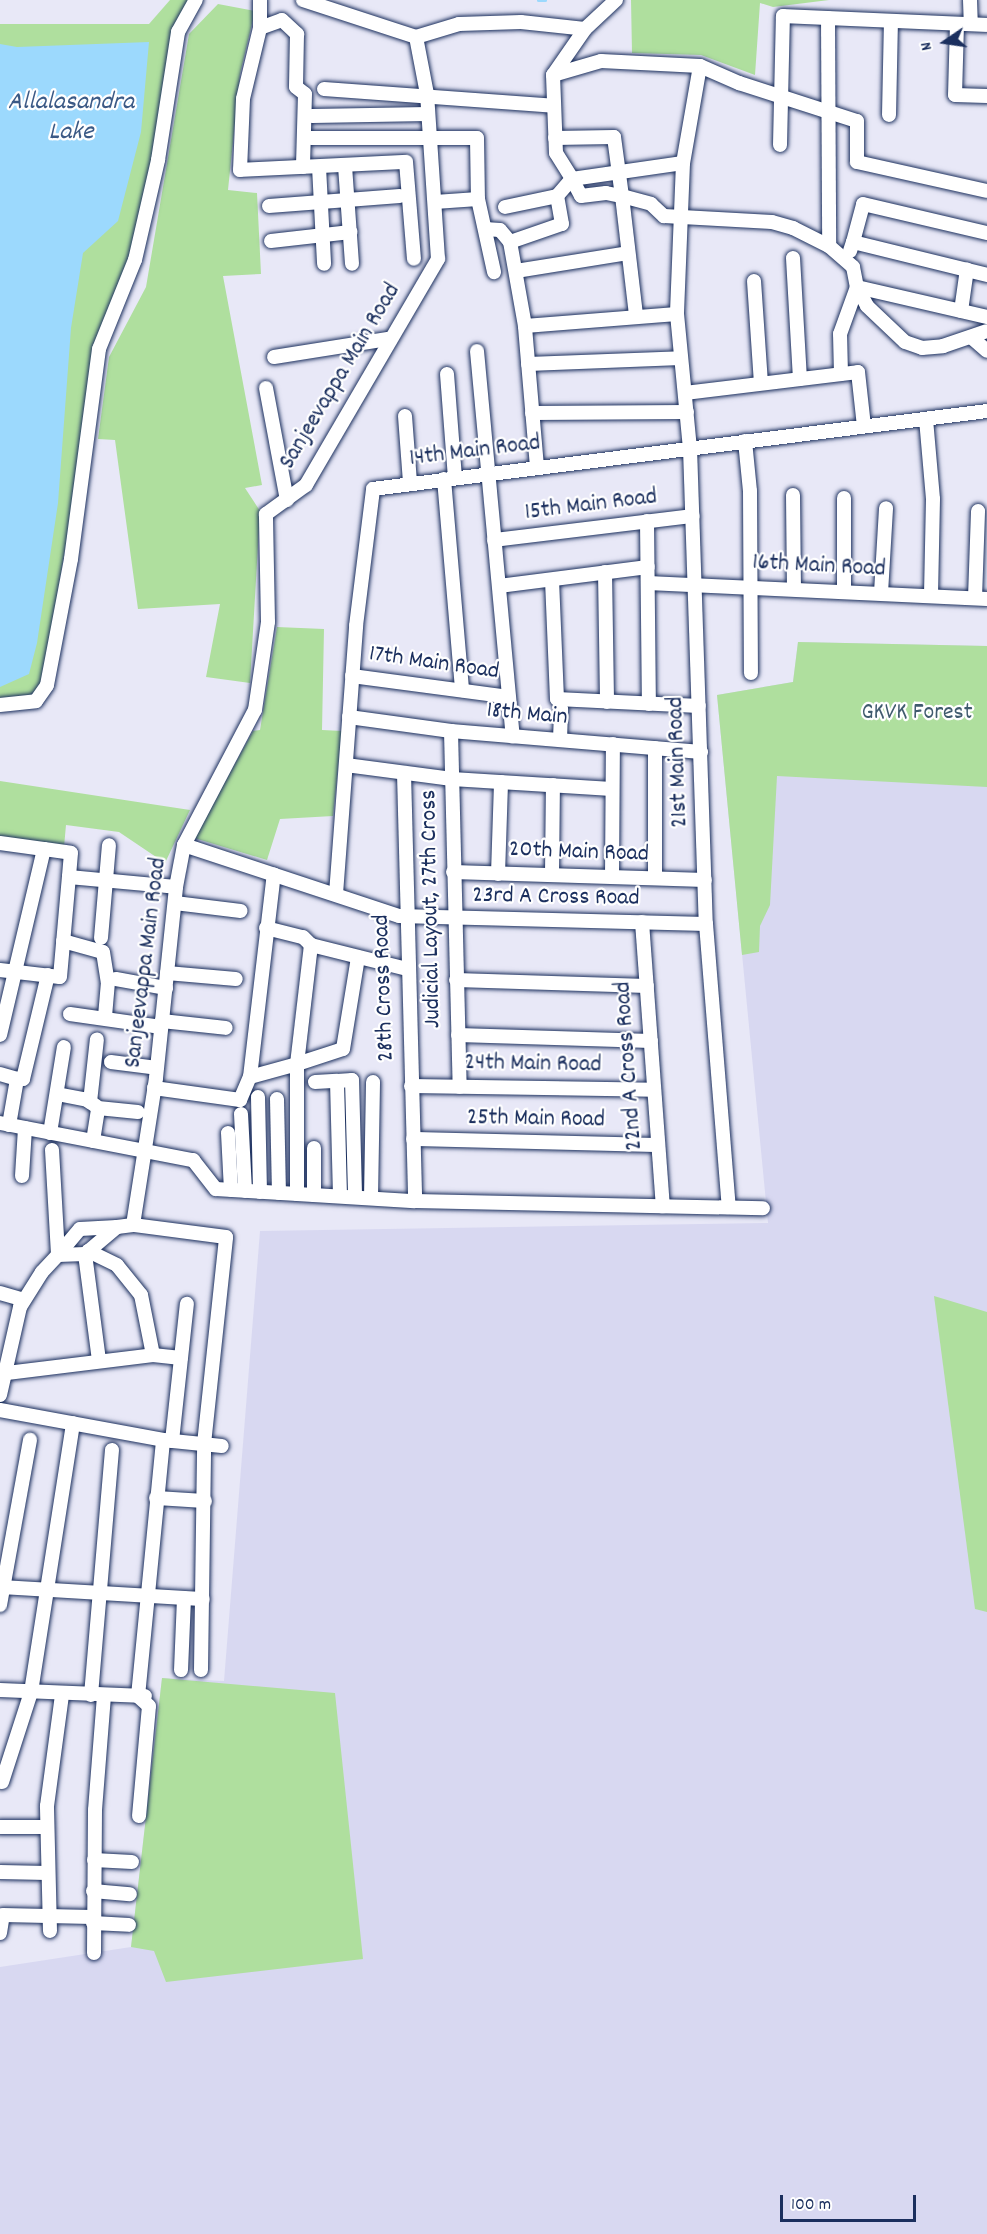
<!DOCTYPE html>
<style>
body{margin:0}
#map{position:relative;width:987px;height:2234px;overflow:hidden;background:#e8e8f7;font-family:Dekko,sans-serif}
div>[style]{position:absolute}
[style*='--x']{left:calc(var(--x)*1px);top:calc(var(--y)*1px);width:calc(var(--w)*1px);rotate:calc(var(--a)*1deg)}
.built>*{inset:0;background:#d8d8f1}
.green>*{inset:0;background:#afdf9e}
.water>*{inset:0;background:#9cd9fd}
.stream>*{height:3px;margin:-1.5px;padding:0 1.5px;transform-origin:1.5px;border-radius:1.5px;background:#9cd9fd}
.roads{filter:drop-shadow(0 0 2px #1b2f5e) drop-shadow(0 0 2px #1b2f5e)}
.minor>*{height:14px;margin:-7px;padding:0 7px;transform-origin:7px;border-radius:7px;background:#fff}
span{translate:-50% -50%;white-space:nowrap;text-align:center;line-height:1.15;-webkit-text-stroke:4.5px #fff;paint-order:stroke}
.street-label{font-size:24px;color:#1b2f5e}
.park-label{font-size:24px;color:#405b6e}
.water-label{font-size:26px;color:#3b5a86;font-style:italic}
.north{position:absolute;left:915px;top:12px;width:60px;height:60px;-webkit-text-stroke:4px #fff;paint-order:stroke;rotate:257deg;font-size:16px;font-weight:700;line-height:24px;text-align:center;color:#1b2f5e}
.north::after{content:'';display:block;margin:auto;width:21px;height:27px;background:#1b2f5e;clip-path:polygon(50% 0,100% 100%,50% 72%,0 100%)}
.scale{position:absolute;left:780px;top:2195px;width:136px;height:27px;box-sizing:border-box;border:3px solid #1b2f5e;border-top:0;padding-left:8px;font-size:18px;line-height:21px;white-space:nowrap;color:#1b2f5e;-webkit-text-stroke:4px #fff;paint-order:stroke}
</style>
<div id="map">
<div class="built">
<i style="clip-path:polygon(798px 642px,987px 646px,987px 2234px,0 2234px,0 1967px,131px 1947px,162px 1678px,224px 1681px,260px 1231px,768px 1223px,717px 695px,793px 682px)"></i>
</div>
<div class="green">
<i style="clip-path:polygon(170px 0,190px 0,127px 267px,93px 354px,72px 509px,42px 683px,34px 697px,0 700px,0 24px,149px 24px)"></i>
<i style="clip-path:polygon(631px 0,829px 0,773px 7px,760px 3px,755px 75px,701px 55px,632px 53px)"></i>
<i style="clip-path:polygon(218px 4px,255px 11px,240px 74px,228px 190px,257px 193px,261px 274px,223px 276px,262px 485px,245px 488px,260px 511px,250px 683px,206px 677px,220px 604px,138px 609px,115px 440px,98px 439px,109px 357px,146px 287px,189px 34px)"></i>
<i style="clip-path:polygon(277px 627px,324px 629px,322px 730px,342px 731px,333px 816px,280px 819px,267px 860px,194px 838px,253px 731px,260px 730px)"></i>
<i style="clip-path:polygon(798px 642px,987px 646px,987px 787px,777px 776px,770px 905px,760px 926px,759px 952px,742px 955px,717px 695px,793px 682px)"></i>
<i style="clip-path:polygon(0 781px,190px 810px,165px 863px,119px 832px,66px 825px,64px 847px,0 839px)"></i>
<i style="clip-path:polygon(934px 1296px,987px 1312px,987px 1612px,975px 1609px)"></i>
<i style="clip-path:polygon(162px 1678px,335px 1693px,363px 1959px,166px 1982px,154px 1951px,131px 1947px)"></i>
</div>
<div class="water">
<i style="clip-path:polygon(149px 42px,141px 132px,118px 221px,83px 253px,71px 328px,58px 503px,37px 643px,29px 674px,0 687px,0 44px,17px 47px)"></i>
</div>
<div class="stream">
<i style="--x:538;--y:0;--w:7;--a:0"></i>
</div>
<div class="roads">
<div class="minor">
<i style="--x:260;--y:0;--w:28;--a:90"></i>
<i style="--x:260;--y:28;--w:73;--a:103.5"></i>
<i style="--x:243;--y:99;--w:71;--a:92.4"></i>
<i style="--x:240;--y:170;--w:166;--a:-2.8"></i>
<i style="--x:406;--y:162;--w:97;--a:85.3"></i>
<i style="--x:616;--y:0;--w:42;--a:136.9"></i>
<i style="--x:585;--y:29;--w:56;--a:124.8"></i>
<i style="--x:553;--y:75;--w:78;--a:87.8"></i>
<i style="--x:556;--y:153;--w:31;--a:58"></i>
<i style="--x:572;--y:179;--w:112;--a:-8.2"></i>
<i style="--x:970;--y:0;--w:24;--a:88"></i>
<i style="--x:828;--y:18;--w:228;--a:89.7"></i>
<i style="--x:957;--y:24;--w:71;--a:91.6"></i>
<i style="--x:955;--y:95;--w:32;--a:2"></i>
<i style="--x:260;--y:28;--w:23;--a:-20"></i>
<i style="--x:282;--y:20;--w:21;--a:43"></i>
<i style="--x:297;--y:34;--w:53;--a:91.1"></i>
<i style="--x:296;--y:87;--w:11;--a:38"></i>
<i style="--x:305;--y:94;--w:73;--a:91.6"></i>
<i style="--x:416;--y:37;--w:45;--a:-16.8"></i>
<i style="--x:459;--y:24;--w:62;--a:-1.8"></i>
<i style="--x:521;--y:22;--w:64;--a:6.2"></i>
<i style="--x:700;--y:66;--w:98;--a:99.9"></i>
<i style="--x:683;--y:163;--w:151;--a:92.3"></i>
<i style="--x:677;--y:314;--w:135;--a:84.5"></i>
<i style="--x:690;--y:448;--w:476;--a:88.1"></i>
<i style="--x:706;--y:924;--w:284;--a:85.4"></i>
<i style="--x:553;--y:75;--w:50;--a:-16.3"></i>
<i style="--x:601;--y:61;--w:99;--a:2.9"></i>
<i style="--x:700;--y:66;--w:43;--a:23.6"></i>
<i style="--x:739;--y:83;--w:124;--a:17.9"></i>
<i style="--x:857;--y:121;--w:41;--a:90"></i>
<i style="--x:857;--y:162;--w:133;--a:12.6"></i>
<i style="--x:324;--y:89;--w:230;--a:4.2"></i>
<i style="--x:889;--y:115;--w:94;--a:-88.8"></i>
<i style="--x:312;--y:116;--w:116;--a:-1"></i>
<i style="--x:311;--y:138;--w:166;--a:0"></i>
<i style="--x:477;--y:138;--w:61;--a:89.1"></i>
<i style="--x:478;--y:199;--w:75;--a:77.6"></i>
<i style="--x:555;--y:138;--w:59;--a:-1"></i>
<i style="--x:614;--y:137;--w:60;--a:82.3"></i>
<i style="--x:622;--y:196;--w:30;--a:15"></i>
<i style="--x:651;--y:204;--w:18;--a:43"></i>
<i style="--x:664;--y:216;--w:108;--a:3.2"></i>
<i style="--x:772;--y:222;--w:22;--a:16"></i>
<i style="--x:793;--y:228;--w:40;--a:26.6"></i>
<i style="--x:829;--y:246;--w:32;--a:41"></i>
<i style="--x:853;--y:267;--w:20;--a:79"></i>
<i style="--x:857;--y:287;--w:133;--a:13"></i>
<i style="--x:780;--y:145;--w:129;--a:-88.7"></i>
<i style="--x:783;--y:16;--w:204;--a:2.5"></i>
<i style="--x:345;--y:166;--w:98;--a:85.9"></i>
<i style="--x:319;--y:167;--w:97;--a:87"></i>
<i style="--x:435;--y:202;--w:43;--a:-4"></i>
<i style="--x:269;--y:206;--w:131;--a:-4.4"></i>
<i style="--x:505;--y:207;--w:53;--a:-11.9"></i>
<i style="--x:557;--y:196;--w:23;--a:-49"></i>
<i style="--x:572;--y:179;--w:19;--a:62"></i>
<i style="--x:581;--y:196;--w:25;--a:-7"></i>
<i style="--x:606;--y:193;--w:16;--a:11"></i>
<i style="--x:622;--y:196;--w:121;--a:83.3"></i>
<i style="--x:485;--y:229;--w:15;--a:4"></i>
<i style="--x:500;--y:230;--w:16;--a:50"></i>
<i style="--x:271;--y:241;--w:80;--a:-6.5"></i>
<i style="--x:853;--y:242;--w:39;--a:-75"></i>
<i style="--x:863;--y:204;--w:127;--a:13.2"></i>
<i style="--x:850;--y:251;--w:9;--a:-72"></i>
<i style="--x:853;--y:242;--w:138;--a:13.8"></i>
<i style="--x:793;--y:258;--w:121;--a:86.7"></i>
<i style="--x:516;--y:271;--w:113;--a:-9.1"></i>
<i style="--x:754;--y:281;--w:102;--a:86.1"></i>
<i style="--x:857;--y:287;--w:21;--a:62"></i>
<i style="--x:867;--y:306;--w:52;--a:43.5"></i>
<i style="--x:905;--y:342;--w:18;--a:19"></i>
<i style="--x:922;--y:348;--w:21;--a:-5"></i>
<i style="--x:943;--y:346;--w:46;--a:-18.8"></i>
<i style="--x:961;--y:311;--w:42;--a:-81.9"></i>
<i style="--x:525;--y:326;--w:152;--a:-4.5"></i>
<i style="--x:971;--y:337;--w:21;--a:41"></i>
<i style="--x:477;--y:351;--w:387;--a:84.7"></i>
<i style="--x:274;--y:357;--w:115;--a:-9"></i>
<i style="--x:528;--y:364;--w:153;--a:-2.2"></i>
<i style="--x:447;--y:374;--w:103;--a:85.6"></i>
<i style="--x:841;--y:374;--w:40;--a:-91.4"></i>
<i style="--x:840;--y:334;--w:50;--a:-70.1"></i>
<i style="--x:266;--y:388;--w:114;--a:79.4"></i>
<i style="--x:685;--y:393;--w:174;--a:-6.9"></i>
<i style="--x:858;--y:372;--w:54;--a:83.7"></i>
<i style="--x:532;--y:413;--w:155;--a:-0.4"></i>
<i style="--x:405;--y:416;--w:67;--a:85.7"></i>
<i style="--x:926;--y:419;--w:80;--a:85"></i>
<i style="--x:933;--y:499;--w:97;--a:91.2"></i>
<i style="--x:745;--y:441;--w:50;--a:84.3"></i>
<i style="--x:750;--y:491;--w:182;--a:89.7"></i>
<i style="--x:537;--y:467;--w:142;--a:-94.9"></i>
<i style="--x:525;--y:326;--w:85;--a:-100.1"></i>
<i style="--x:510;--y:242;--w:55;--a:-19.1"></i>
<i style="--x:562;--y:224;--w:28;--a:-100"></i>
<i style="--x:444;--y:479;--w:212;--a:85.1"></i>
<i style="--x:793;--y:495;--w:93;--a:89.4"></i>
<i style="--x:647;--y:521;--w:183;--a:89.4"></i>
<i style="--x:494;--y:540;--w:200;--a:-6.9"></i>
<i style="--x:605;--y:572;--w:130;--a:89.1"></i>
<i style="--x:552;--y:580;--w:119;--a:87.6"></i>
<i style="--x:557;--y:699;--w:142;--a:2.8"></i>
<i style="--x:648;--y:583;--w:339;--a:2.7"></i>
<i style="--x:499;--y:586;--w:150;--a:-7.3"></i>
<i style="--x:844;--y:591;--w:93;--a:-90"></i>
<i style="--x:881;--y:593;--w:85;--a:-86.6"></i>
<i style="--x:975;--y:598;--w:87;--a:-88"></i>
<i style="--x:352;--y:676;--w:158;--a:7.6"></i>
<i style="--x:0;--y:705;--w:36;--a:-6"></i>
<i style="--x:36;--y:701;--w:19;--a:-55"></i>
<i style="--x:47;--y:685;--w:128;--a:-79.2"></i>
<i style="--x:71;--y:559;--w:212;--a:-82.4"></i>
<i style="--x:99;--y:349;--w:96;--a:-68"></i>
<i style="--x:135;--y:260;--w:103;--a:-77"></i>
<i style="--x:158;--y:160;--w:130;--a:-81.1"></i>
<i style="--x:178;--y:32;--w:37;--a:-61"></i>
<i style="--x:349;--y:717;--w:103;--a:7.8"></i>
<i style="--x:451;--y:731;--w:251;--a:4.8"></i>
<i style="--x:451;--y:731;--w:356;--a:88.6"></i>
<i style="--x:560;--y:740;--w:31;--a:-88"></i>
<i style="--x:655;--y:748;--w:130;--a:90"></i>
<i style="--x:346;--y:765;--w:107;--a:7.5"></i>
<i style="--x:452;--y:779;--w:160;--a:3.6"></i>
<i style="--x:404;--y:773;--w:428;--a:88.5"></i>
<i style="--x:0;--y:843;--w:44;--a:7.8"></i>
<i style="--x:44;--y:849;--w:191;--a:103.3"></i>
<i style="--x:184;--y:845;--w:226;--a:18.3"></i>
<i style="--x:399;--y:916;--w:307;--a:1.5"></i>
<i style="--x:44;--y:849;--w:27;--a:8"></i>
<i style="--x:71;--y:853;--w:24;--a:95"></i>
<i style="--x:453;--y:872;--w:252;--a:1.8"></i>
<i style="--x:498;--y:874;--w:92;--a:-88.1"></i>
<i style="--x:552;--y:875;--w:90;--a:-89.4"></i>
<i style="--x:612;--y:877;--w:133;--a:-89.6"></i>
<i style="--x:336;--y:894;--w:269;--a:-85.7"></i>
<i style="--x:356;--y:626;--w:138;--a:-82.9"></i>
<i style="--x:373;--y:489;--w:619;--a:-7.24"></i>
<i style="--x:175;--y:903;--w:66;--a:6.9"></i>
<i style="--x:642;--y:922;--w:285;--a:85.8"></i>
<i style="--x:266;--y:928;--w:38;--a:14"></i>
<i style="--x:303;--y:937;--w:11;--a:45"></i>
<i style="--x:101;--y:938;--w:93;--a:-85.1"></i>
<i style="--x:63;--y:941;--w:41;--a:15.4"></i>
<i style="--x:103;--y:952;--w:30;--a:81"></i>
<i style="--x:108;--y:982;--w:36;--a:95"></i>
<i style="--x:311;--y:945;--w:99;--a:14"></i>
<i style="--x:0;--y:970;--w:60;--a:6.7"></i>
<i style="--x:60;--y:977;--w:100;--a:-84.9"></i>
<i style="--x:69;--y:877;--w:107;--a:5.3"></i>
<i style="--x:167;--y:973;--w:69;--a:5"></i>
<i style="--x:116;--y:979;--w:51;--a:10.2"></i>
<i style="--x:456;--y:980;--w:191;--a:1.8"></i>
<i style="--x:70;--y:1014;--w:92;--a:8.1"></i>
<i style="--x:162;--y:1021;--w:64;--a:6.2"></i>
<i style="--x:458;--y:1035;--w:193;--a:1.8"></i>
<i style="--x:111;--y:1062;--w:46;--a:7.4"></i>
<i style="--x:0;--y:1074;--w:18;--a:16"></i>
<i style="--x:250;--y:1077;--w:204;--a:-83.3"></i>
<i style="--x:337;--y:1081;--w:15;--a:-4"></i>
<i style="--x:352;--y:1080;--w:117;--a:88.5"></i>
<i style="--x:315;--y:1082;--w:22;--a:-3"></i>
<i style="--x:337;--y:1081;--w:115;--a:88.5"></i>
<i style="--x:411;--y:1086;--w:243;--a:0.9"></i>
<i style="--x:154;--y:1088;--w:87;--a:7.9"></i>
<i style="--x:240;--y:1100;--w:25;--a:-67"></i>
<i style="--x:250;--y:1077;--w:49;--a:-15.5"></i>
<i style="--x:297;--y:1064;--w:120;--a:-83.3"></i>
<i style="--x:57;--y:1094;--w:31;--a:11"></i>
<i style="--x:87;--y:1100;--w:11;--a:34"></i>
<i style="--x:258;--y:1097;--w:95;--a:88.8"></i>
<i style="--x:277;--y:1099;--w:94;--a:88.8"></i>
<i style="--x:90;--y:1102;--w:63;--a:-83.7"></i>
<i style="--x:241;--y:1114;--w:77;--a:87"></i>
<i style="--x:0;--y:1123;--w:197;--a:10.9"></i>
<i style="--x:193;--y:1160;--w:37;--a:52"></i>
<i style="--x:216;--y:1189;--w:199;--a:3.5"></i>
<i style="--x:415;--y:1201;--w:348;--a:1.2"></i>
<i style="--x:9;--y:1125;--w:47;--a:-80.1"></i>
<i style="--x:17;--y:1079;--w:6;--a:0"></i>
<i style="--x:23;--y:1079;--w:107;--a:-76.5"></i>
<i style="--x:50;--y:1133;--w:87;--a:-80.8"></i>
<i style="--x:228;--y:1133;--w:57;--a:87"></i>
<i style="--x:413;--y:1139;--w:245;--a:1.4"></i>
<i style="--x:93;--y:1141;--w:33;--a:-81"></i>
<i style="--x:98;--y:1108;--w:40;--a:5.7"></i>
<i style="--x:314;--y:1148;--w:47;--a:90"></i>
<i style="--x:52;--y:1150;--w:105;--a:86.7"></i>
<i style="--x:22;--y:1176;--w:48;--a:-86.4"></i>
<i style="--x:297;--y:1194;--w:130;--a:-90"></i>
<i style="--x:297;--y:1064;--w:48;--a:-18.1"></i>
<i style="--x:343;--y:1049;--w:93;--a:-80.7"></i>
<i style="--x:371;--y:1198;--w:116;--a:-89"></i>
<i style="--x:85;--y:1254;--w:107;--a:82.5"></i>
<i style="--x:58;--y:1255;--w:34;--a:-50"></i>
<i style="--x:80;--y:1229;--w:37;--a:-3"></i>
<i style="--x:0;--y:1293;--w:25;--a:16"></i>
<i style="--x:153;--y:1355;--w:28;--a:6"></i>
<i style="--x:7;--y:1373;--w:147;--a:-7"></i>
<i style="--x:153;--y:1355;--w:61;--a:-101.3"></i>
<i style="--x:141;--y:1295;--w:38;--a:-129"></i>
<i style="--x:117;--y:1265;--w:32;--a:-154"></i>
<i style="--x:0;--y:1395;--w:90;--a:-77.2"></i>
<i style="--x:20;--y:1307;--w:41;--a:-57.8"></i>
<i style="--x:42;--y:1272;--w:23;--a:-47"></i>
<i style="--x:58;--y:1255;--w:27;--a:-2"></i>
<i style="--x:85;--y:1254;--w:42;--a:-40.2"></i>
<i style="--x:117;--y:1227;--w:16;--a:-7"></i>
<i style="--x:0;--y:1410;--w:166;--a:10.4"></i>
<i style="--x:163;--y:1440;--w:59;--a:5.8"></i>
<i style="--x:172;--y:1441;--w:138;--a:-83.8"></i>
<i style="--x:156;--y:1498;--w:49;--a:3.5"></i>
<i style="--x:0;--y:1587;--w:203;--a:3.4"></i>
<i style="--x:0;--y:1605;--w:168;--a:-79.7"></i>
<i style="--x:181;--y:1670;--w:72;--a:-87.6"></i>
<i style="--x:201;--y:1670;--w:226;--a:-89.2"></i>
<i style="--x:204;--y:1444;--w:208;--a:-83.9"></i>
<i style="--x:226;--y:1237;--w:94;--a:-172.6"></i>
<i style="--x:133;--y:1225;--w:149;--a:-81.1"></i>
<i style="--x:156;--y:1078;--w:192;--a:-84"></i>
<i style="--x:176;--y:887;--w:43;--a:-79.2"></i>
<i style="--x:184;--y:845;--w:153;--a:-62.3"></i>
<i style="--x:255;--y:710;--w:89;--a:-81.6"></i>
<i style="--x:268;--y:622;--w:108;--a:-91.1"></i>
<i style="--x:266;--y:514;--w:49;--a:-35.9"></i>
<i style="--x:306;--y:485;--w:262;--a:-59.7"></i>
<i style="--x:438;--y:259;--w:165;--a:-93.8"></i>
<i style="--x:427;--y:94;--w:58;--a:-100.9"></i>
<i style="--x:416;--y:37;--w:119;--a:-161.9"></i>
<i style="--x:0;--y:1690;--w:145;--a:2.4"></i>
<i style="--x:91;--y:1695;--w:246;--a:-85.1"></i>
<i style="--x:2;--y:1782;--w:95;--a:-72.1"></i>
<i style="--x:31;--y:1692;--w:272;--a:-81.1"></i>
<i style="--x:139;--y:1816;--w:110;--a:-84.8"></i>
<i style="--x:149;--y:1706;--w:15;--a:-138"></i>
<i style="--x:138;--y:1696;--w:257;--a:-84.4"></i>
<i style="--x:0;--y:1827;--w:47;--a:0"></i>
<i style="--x:94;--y:1860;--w:38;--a:3"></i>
<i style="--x:0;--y:1872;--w:47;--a:1.2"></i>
<i style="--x:93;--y:1891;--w:37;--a:5"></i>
<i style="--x:93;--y:1923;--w:36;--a:3"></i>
<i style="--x:50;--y:1931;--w:125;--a:-91.4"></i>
<i style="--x:47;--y:1806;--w:112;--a:-82.3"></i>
<i style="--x:0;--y:1933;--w:18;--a:-81"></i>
<i style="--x:3;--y:1915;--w:89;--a:1.3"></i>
<i style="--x:94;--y:1953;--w:143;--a:-89.6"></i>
<i style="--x:95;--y:1810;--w:114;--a:-85.5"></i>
</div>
</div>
<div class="street-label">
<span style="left:341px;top:377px;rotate:-59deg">Sanjeevappa Main Road</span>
<span style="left:475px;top:452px;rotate:-7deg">14th Main Road</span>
<span style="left:591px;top:506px;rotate:-7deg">15th Main Road</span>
<span style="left:819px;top:567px;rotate:3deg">16th Main Road</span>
<span style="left:434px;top:664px;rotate:8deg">17th Main Road</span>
<span style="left:527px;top:715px;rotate:5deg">18th Main</span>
<span style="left:679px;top:762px;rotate:-92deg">21st Main Road</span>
<span style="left:579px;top:853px;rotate:2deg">20th Main Road</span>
<span style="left:556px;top:898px;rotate:1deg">23rd A Cross Road</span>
<span style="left:432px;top:909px;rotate:-91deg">Judicial Layout, 27th Cross</span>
<span style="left:147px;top:963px;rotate:-83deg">Sanjeevappa Main Road</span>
<span style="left:385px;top:988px;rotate:-92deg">28th Cross Road</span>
<span style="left:533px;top:1065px;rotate:1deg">24th Main Road</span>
<span style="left:630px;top:1066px;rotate:-94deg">22nd A Cross Road</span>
<span style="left:536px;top:1120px;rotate:1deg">25th Main Road</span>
</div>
<div class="park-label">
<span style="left:917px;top:714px">GKVK Forest</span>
</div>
<div class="water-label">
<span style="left:71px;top:118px">Allalasandra<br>Lake</span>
</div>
<div class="north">N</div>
<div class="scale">100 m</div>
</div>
